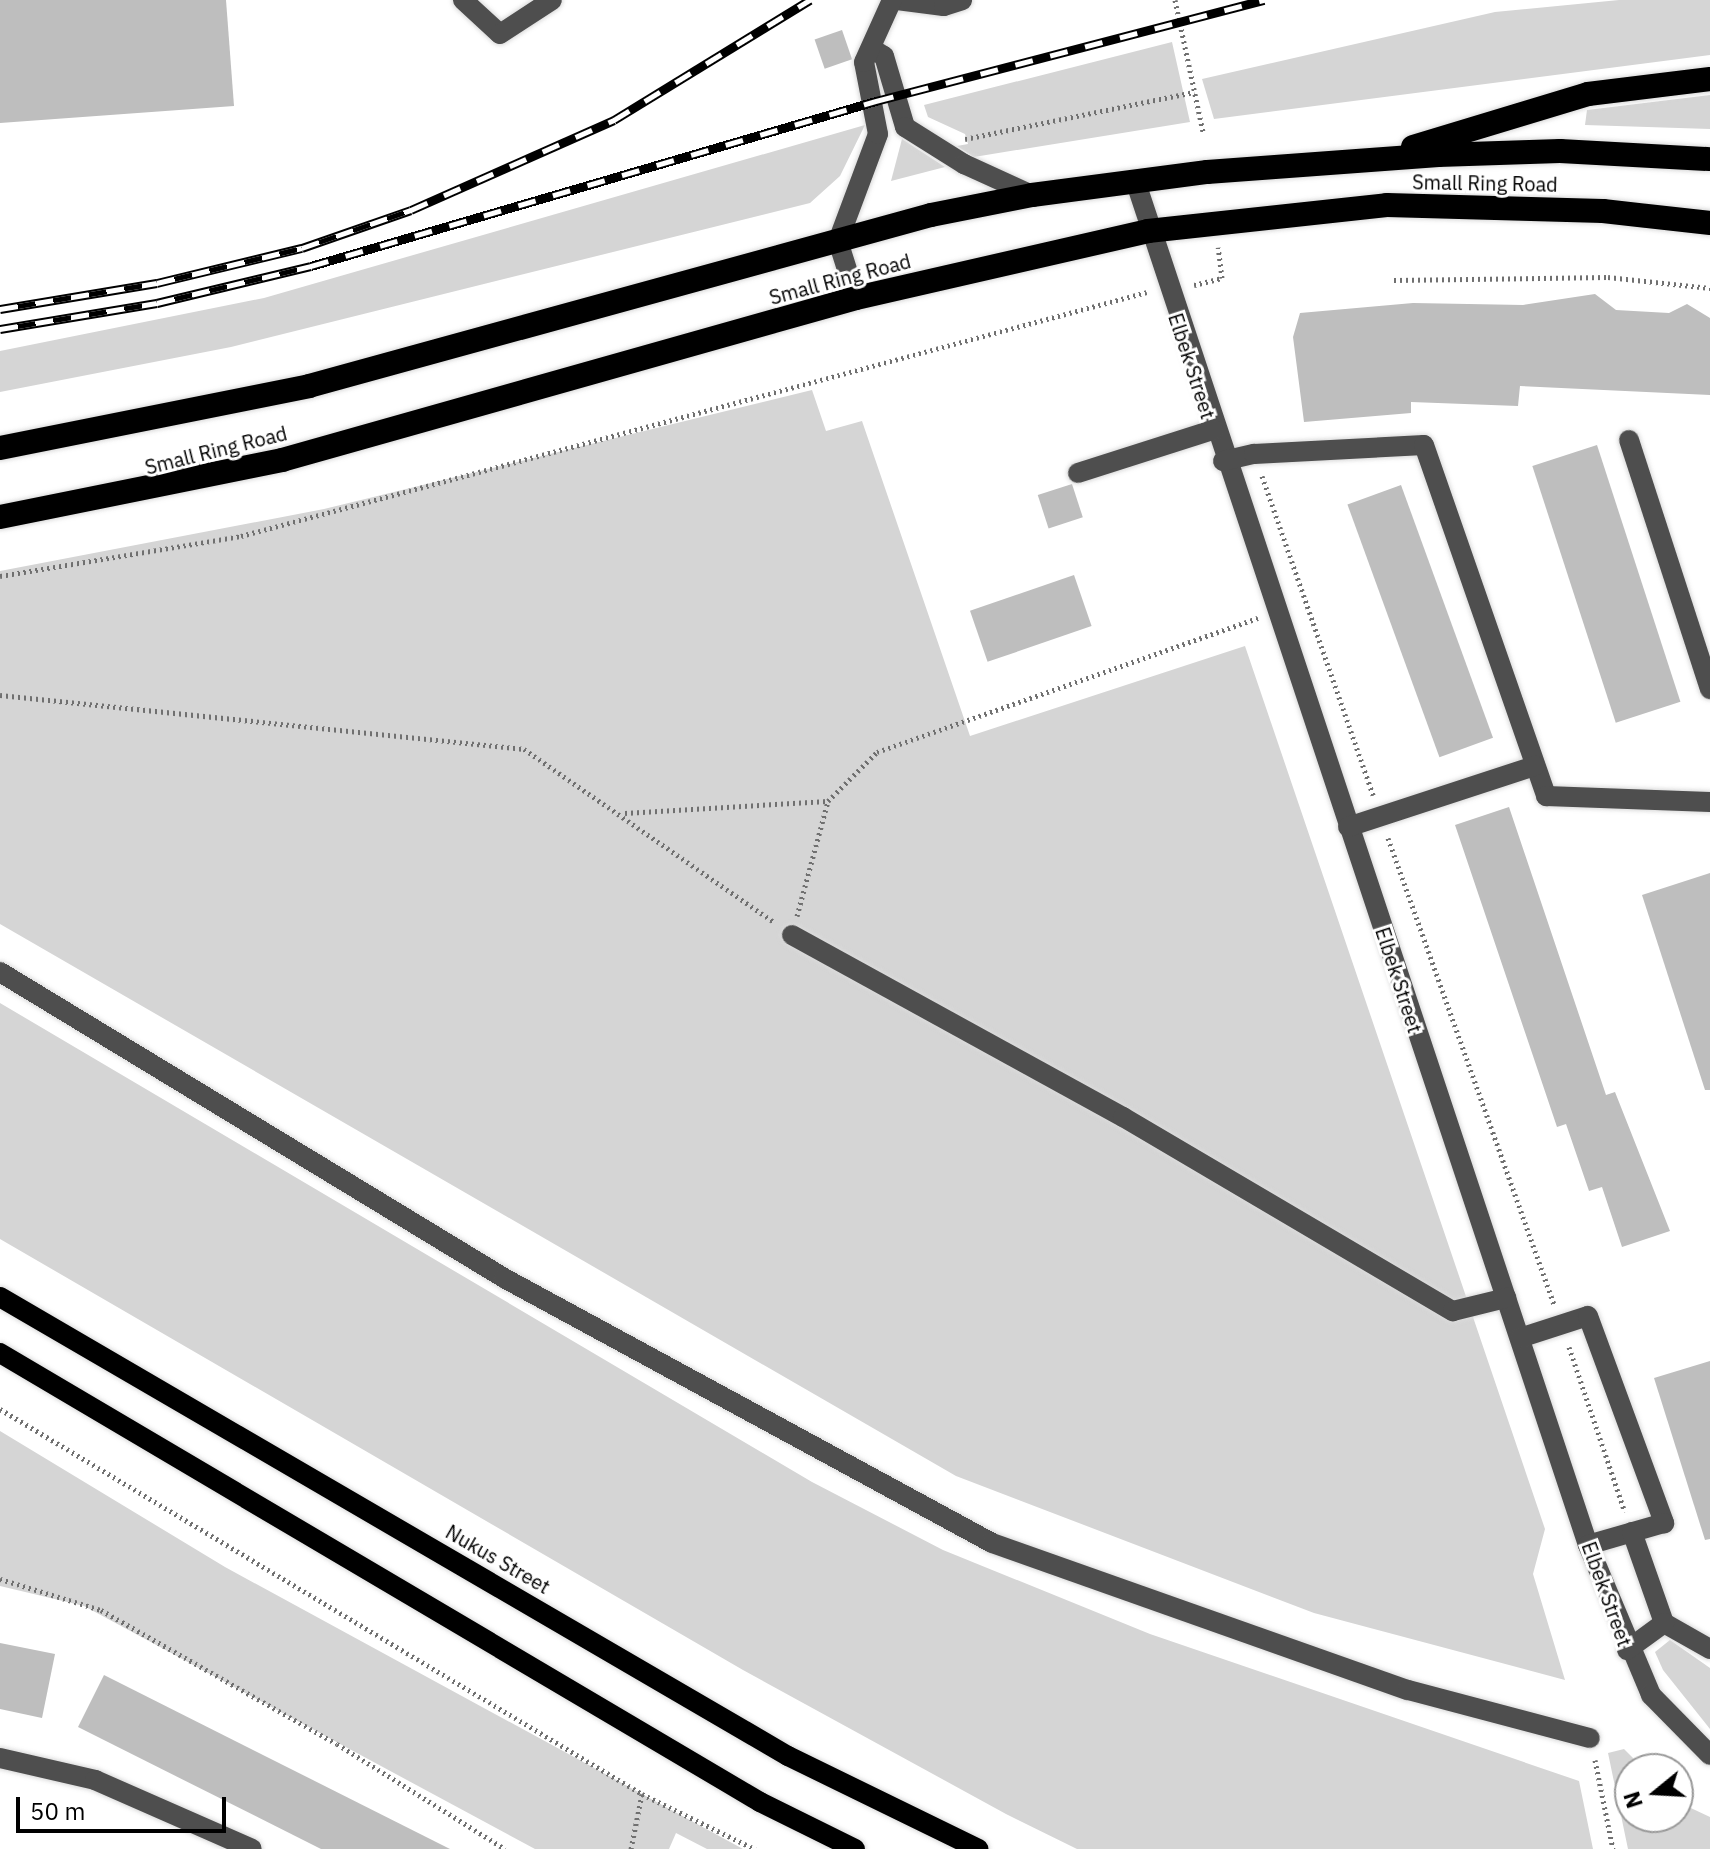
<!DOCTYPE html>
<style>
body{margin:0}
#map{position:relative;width:1710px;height:1849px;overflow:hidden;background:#fff;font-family:"IBM Plex Sans",sans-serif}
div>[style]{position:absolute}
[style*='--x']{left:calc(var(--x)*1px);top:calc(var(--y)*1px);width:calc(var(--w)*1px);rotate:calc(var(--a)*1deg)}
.green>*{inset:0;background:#d5d5d5}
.building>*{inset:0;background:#bebebe;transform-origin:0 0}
.path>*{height:5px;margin-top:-2.5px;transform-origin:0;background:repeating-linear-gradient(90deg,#707070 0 2px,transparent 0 6px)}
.roads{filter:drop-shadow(0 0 2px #dbdbdb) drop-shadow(0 0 2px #dbdbdb)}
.minor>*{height:20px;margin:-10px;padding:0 10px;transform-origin:10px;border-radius:10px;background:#4e4e4e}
.major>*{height:20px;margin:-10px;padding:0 10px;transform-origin:10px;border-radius:10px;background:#000}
.highway>*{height:24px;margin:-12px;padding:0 12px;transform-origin:12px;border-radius:12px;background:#000}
.rail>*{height:9px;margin-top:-4.5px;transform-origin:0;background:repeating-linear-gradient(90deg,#fff 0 18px,#000 0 36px);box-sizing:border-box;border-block:2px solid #000}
span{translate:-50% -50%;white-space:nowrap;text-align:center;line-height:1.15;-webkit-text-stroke:6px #fff;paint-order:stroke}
.street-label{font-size:20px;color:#000}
.north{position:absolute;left:1614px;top:1753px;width:80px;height:80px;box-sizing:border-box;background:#fff;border:2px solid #999;border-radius:50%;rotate:252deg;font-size:22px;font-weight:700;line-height:32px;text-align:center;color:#000}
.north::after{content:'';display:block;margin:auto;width:28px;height:36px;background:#000;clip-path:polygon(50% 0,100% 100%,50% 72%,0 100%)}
.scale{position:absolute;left:16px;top:1797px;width:210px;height:36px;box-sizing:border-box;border:4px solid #000;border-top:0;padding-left:10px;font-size:24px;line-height:28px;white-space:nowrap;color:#000;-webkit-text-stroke:6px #fff;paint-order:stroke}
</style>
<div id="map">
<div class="green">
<i style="clip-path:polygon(1619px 0,1710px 0,1710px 55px,1214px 119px,1202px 79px,1495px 12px)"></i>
<i style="clip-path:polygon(1172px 42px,1190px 122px,974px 157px,957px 146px,968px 144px,965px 134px,928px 117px,924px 105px)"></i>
<i style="clip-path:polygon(1710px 95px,1710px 129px,1585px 125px,1587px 110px)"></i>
<i style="clip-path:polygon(865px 125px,840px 176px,810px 203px,231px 347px,0 392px,0 351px,264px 298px)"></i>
<i style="clip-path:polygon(902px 139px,945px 167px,891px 181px)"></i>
<i style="clip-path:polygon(812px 390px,826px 431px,862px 421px,970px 736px,1245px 646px,1545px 1529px,1533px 1574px,1565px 1680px,1314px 1613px,956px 1476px,0 924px,0 571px,324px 509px)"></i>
<i style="clip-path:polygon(0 1003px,812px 1482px,943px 1550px,1150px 1634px,1579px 1781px,1593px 1849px,1077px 1849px,1006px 1814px,743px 1670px,0 1239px)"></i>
<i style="clip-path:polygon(0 1431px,225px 1567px,743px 1849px,707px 1849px,676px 1833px,669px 1849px,535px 1849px,84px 1606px,0 1586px)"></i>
<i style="clip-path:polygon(1670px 1640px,1710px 1668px,1710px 1729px,1663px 1670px,1655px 1652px)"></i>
<i style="clip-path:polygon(1624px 1749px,1644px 1769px,1630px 1769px,1630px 1817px,1678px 1817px,1678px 1802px,1710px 1817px,1710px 1849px,1628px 1849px,1608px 1753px)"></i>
</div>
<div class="building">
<i style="clip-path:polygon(0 0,226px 0,234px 106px,0 123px)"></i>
<i style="left:842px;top:30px;width:31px;height:29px;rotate:71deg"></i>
<i style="clip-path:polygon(1595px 294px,1616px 310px,1669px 313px,1687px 304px,1710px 318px,1710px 395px,1520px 386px,1518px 406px,1411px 402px,1411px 413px,1304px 422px,1293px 337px,1300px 313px,1413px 303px,1523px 305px)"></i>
<i style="left:1597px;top:445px;width:270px;height:68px;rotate:72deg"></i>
<i style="left:1072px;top:484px;width:35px;height:36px;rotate:72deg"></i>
<i style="left:1401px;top:485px;width:269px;height:57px;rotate:70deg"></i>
<i style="left:1074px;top:575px;width:54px;height:110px;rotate:71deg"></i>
<i style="clip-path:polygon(1509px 807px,1606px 1095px,1615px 1092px,1670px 1231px,1622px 1247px,1602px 1187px,1589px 1191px,1566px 1124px,1557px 1127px,1455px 825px)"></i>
<i style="clip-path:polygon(1710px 873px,1710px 1090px,1705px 1090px,1642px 895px)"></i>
<i style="clip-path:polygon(1710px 1361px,1710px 1539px,1705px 1540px,1654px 1378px)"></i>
<i style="clip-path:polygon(0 1643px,55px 1654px,42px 1718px,0 1709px)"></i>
<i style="clip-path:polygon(104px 1675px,450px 1849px,321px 1849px,78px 1727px)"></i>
</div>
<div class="path">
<i style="--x:1175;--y:0;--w:135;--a:78"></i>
<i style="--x:965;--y:139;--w:234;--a:-11.6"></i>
<i style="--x:1394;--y:280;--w:214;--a:-0.8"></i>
<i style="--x:1608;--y:277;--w:103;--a:6.2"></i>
<i style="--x:1194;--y:285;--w:29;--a:-14"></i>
<i style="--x:1222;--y:278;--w:31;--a:-97"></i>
<i style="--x:1262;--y:476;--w:338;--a:70.8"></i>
<i style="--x:0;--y:576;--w:244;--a:-9.4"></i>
<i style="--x:241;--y:536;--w:938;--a:-15.07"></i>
<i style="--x:0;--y:695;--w:527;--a:5.88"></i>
<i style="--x:524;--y:749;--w:304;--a:34.7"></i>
<i style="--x:625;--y:813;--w:203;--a:-3.4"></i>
<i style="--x:828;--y:801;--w:69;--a:-45"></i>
<i style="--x:877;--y:752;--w:404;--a:-19.4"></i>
<i style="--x:1388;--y:838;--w:495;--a:70.4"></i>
<i style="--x:797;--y:916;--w:119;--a:-74.9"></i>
<i style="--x:1569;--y:1347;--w:174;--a:71.3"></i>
<i style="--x:0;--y:1409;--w:749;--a:30.95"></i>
<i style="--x:642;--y:1794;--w:126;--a:26"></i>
<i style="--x:0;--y:1579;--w:106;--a:17.1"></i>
<i style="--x:101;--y:1610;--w:271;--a:29.6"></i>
<i style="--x:337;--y:1744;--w:198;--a:32"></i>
<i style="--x:1595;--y:1760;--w:91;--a:78.6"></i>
<i style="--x:631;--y:1849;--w:56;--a:-78.7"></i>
</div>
<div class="roads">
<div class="minor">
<i style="--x:463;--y:0;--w:50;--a:42.6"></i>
<i style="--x:500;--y:34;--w:62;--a:-33.2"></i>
<i style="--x:897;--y:0;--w:47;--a:7.3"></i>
<i style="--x:944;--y:6;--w:19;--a:-18"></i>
<i style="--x:871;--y:48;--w:15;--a:32"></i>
<i style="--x:884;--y:56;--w:74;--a:73.5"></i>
<i style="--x:905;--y:127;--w:70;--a:32.1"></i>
<i style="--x:964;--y:164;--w:75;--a:24.5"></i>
<i style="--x:1135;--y:180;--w:1438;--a:71.64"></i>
<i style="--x:1588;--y:1545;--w:163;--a:67.2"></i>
<i style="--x:1651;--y:1695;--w:84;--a:45.5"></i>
<i style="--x:856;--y:298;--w:60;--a:-107.5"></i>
<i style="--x:838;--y:241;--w:114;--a:-69.5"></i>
<i style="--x:878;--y:134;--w:73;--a:-101"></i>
<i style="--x:864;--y:62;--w:68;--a:-65.7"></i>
<i style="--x:1629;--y:440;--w:262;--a:72"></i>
<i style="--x:1223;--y:461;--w:32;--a:-13"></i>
<i style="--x:1254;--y:454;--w:170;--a:-3"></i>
<i style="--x:1424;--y:445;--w:372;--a:70.8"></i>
<i style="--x:1546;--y:796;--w:164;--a:2.1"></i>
<i style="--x:1078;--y:473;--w:142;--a:-17.7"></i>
<i style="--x:1348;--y:827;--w:197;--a:-18.1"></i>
<i style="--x:792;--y:935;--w:378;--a:28.8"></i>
<i style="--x:1123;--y:1117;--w:383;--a:30.5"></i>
<i style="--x:1453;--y:1311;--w:55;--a:-13.8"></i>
<i style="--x:0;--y:972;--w:590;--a:31.26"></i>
<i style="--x:504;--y:1278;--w:555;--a:28.5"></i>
<i style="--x:992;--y:1543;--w:441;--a:19.5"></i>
<i style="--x:1408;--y:1690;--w:188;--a:14.8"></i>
<i style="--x:1520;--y:1338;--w:71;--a:-17.9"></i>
<i style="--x:1588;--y:1316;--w:221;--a:69.8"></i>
<i style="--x:1664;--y:1523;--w:79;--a:163.9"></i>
<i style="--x:1632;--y:1532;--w:96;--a:70.6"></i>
<i style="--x:1664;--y:1623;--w:53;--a:29.5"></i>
<i style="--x:1627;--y:1650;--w:46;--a:-36.1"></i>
<i style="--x:0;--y:1758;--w:98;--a:13"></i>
<i style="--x:95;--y:1780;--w:171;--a:23.7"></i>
</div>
<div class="major">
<i style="--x:0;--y:1297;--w:912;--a:30.22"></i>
<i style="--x:788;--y:1756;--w:212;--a:26"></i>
<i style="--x:0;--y:1353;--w:883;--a:30.57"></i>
<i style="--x:760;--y:1802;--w:106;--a:26.3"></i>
</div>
<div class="highway">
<i style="--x:1413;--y:147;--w:183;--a:-16.8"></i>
<i style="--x:1588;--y:94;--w:123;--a:-7"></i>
<i style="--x:0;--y:448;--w:315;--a:-11.3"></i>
<i style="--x:309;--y:386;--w:645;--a:-15.37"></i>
<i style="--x:931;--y:215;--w:103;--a:-11.2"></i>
<i style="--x:1032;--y:195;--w:177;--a:-7.5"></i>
<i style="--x:1207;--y:172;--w:232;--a:-4.2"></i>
<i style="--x:1438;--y:155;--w:122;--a:-1.9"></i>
<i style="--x:1560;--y:151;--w:150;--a:3.1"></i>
<i style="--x:0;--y:517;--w:288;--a:-11.4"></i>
<i style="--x:282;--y:460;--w:596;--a:-15.76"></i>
<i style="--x:856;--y:298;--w:300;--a:-12.9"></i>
<i style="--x:1148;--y:231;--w:240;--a:-6.2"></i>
<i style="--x:1387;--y:205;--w:216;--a:1.6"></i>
<i style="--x:1603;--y:211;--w:108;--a:6.4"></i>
</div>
</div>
<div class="rail">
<i style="--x:0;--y:309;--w:159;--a:-9.4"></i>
<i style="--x:157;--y:283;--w:149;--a:-13.6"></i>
<i style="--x:302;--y:248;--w:115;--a:-19.2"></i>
<i style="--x:411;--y:210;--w:222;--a:-23.9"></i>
<i style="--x:614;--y:120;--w:230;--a:-31.5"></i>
<i style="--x:0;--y:329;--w:159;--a:-9.4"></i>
<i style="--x:157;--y:303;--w:158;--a:-13.5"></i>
<i style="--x:311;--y:266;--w:589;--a:-16.28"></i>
<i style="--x:876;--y:101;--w:401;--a:-14.6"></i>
</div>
<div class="street-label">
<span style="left:1485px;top:183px;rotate:1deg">Small Ring Road</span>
<span style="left:840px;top:279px;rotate:-15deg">Small Ring Road</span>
<span style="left:1192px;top:366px;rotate:72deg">Elbek Street</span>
<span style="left:216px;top:450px;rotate:-14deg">Small Ring Road</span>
<span style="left:1399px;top:980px;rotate:72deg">Elbek Street</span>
<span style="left:498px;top:1559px;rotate:30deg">Nukus Street</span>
<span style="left:1607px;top:1594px;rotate:70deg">Elbek Street</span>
</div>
<div class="north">N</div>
<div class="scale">50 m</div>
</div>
